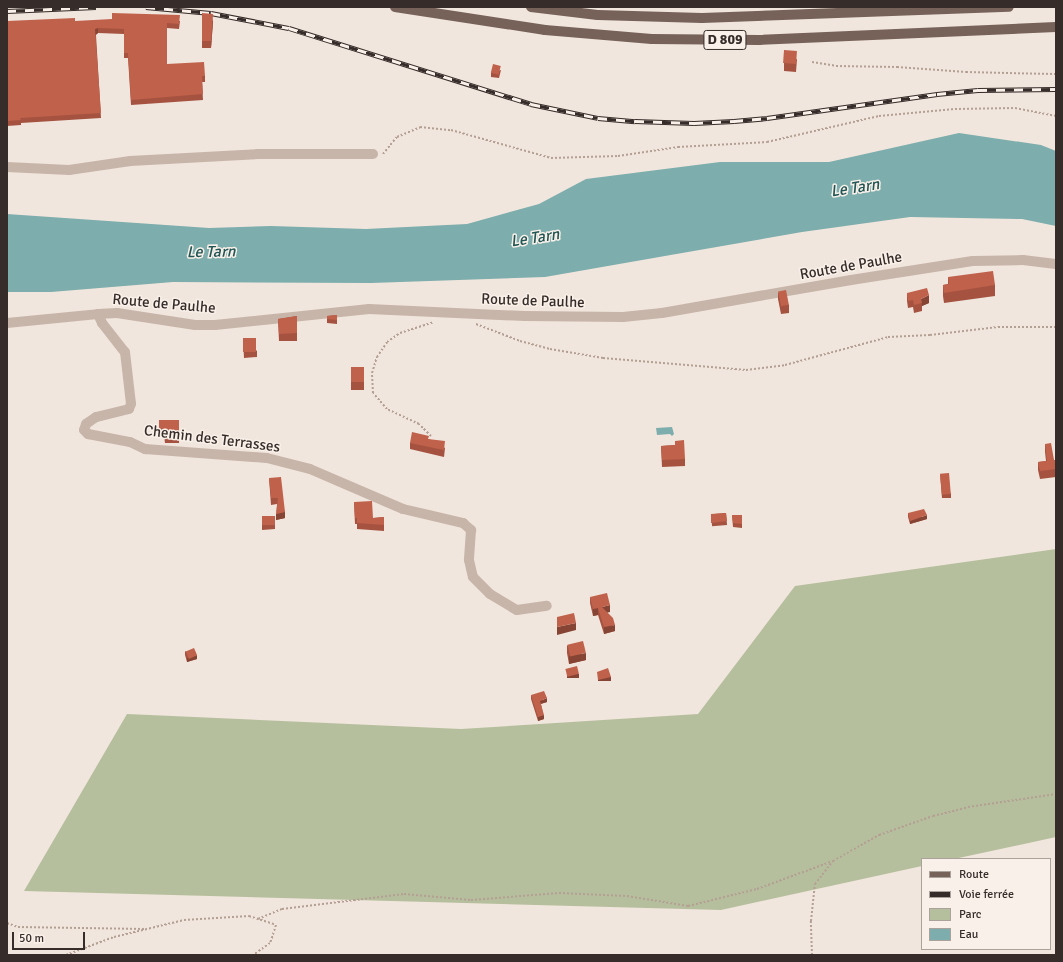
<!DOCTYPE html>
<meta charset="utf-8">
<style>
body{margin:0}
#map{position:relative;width:1063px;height:962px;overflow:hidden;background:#f1e6dd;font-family:Signika,sans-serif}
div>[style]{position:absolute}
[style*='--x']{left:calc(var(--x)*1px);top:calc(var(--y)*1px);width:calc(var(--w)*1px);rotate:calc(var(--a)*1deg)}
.green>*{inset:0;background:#b6bf9d}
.water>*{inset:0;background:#7dadac}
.path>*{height:2px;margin-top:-1px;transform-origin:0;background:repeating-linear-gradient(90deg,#b49f93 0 2px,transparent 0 4px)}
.minor>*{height:10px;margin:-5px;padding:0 5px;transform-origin:5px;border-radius:5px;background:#c8b5a9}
.major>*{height:10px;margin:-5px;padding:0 5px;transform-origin:5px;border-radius:5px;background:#77625a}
.rail>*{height:4.5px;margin-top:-2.25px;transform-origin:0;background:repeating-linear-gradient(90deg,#f9f0e9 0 9px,#362c29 0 18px);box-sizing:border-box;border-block:1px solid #362c29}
.wall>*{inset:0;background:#a55340;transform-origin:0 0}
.shaded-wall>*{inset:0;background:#864434;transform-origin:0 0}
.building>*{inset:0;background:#c0614b;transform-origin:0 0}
span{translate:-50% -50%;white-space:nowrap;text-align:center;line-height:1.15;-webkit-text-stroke:3px #f9f0e9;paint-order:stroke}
.shield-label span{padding:1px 3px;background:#f9f0e9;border:1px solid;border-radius:3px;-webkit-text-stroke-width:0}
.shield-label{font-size:14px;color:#362c29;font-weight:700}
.street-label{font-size:15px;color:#362c29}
.water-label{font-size:16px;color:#205555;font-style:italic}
.frame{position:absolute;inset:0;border:8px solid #362c29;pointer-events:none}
.legend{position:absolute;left:921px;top:858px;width:130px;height:92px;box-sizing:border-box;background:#f9f0e9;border:1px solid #aba29c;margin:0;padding:5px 7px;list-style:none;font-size:12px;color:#362c29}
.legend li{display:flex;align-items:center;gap:8px;height:20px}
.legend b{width:20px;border:1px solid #aba29c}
.scale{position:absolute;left:12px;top:932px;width:73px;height:18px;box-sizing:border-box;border:2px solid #362c29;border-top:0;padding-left:5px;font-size:12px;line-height:14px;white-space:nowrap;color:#362c29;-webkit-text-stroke:3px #f9f0e9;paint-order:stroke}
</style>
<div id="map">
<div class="green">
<i style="clip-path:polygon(1056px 549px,1056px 837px,954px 859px,922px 859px,922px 866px,721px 910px,24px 891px,127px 714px,461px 729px,698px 714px,795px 586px)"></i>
</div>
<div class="water">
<i style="clip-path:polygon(959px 133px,1041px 145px,1056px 151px,1056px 226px,1022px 219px,910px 217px,802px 232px,545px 277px,371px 283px,173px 282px,51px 292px,7px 292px,7px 214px,209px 228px,271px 226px,366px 229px,467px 224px,539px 204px,586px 179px,720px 162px,829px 162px)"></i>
<i style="clip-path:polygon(672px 427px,674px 434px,672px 436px,670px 434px,657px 435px,656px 428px)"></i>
</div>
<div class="path">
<i style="--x:812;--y:62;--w:24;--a:9"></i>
<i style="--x:836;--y:66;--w:61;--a:0.9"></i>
<i style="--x:897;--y:67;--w:69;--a:4.1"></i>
<i style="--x:966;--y:72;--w:90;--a:1.3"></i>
<i style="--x:383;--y:154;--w:22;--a:-51"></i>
<i style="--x:397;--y:137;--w:25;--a:-23"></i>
<i style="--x:420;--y:127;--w:31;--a:6"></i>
<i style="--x:451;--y:130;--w:104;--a:15.6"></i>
<i style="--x:551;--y:158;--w:67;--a:-1.7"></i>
<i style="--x:618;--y:156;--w:61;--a:-8.5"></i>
<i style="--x:678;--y:147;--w:89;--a:-3.2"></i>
<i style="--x:767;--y:142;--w:115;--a:-13.1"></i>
<i style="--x:879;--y:116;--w:76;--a:-5.3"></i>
<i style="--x:955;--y:109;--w:60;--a:-1"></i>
<i style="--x:1015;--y:108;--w:42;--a:11"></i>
<i style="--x:476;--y:324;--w:47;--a:21.1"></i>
<i style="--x:520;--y:341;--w:31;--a:15"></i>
<i style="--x:550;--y:349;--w:54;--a:9.6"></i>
<i style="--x:603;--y:358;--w:144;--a:4.8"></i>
<i style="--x:746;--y:370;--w:39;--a:-7"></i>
<i style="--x:785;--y:365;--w:107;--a:-15.2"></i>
<i style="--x:888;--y:337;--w:42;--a:-2.7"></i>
<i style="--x:930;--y:335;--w:68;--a:-6.7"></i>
<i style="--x:998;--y:327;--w:58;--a:0"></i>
<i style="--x:431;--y:436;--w:17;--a:-135"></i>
<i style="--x:419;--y:424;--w:35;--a:-155"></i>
<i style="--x:387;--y:409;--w:21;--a:-131"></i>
<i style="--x:373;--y:393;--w:20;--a:-93"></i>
<i style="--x:372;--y:373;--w:17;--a:-73"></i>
<i style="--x:377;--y:357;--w:18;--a:-56"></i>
<i style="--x:387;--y:342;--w:16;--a:-35"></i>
<i style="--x:400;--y:333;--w:35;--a:-18"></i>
<i style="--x:258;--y:919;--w:26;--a:-23"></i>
<i style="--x:282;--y:909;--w:123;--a:-7"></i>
<i style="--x:404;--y:894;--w:67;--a:5.1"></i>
<i style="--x:471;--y:900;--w:88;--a:-4.5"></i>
<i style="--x:559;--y:893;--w:68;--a:2.5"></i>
<i style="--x:627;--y:896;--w:62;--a:9.3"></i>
<i style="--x:688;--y:906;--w:71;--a:-13.8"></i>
<i style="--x:757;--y:889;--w:81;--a:-20.2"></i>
<i style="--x:7;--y:923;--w:12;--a:20"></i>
<i style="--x:18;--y:927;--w:127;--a:0.9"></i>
<i style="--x:66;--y:955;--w:51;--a:-20.6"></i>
<i style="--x:114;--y:937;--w:72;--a:-13.7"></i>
<i style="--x:184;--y:920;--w:65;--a:-3.5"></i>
<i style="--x:249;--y:916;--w:28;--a:18"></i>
<i style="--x:276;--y:925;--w:19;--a:108"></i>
<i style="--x:270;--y:943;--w:21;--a:145"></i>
<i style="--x:812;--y:955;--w:34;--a:-92"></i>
<i style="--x:811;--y:921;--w:37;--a:-84"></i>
<i style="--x:815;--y:884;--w:29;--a:-52"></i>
<i style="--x:833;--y:861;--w:53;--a:-29.5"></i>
<i style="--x:879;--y:835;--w:57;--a:-19.4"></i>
<i style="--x:933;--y:816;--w:36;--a:-14"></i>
<i style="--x:968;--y:807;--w:89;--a:-8.4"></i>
</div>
<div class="minor">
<i style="--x:7;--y:167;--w:62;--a:2.8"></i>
<i style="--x:69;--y:170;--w:62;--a:-8.4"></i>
<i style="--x:130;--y:161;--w:128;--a:-3.1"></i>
<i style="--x:258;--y:154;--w:115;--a:0"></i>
<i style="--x:98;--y:314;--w:10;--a:66"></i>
<i style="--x:102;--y:323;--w:37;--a:52"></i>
<i style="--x:125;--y:352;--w:52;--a:83.4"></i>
<i style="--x:131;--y:404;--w:5;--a:112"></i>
<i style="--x:129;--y:409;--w:34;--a:166"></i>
<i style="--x:96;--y:417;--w:12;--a:145"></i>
<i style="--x:86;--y:424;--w:6;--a:108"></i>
<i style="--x:84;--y:430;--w:6;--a:45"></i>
<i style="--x:88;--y:434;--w:43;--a:10.8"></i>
<i style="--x:130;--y:442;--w:17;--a:25"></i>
<i style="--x:145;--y:449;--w:122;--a:4.2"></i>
<i style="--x:267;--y:458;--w:44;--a:14.3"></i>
<i style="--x:310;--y:469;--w:101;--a:23.3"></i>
<i style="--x:403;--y:509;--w:62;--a:13.1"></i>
<i style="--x:463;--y:523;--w:11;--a:41"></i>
<i style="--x:471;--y:530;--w:30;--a:94"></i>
<i style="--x:469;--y:560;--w:17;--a:77"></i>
<i style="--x:473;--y:577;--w:24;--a:45"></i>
<i style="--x:490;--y:594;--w:31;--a:31"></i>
<i style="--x:517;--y:610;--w:30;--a:-8"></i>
<i style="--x:7;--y:323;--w:91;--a:-5.6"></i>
<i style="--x:98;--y:314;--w:19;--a:-3"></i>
<i style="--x:117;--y:313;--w:79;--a:8.7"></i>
<i style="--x:195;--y:325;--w:20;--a:0"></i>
<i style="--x:215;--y:325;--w:155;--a:-5.9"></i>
<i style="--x:369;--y:309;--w:156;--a:2.6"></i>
<i style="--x:525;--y:316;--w:98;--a:0.6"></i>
<i style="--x:623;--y:317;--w:39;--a:-6"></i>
<i style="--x:662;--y:313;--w:192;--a:-9.9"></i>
<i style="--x:851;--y:280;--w:123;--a:-8.9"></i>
<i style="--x:973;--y:261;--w:50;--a:-1.1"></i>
<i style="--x:1023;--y:260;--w:33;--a:7"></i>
</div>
<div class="major">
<i style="--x:395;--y:7;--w:152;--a:8.7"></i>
<i style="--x:545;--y:30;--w:107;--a:4.8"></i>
<i style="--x:652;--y:39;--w:107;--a:0.5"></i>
<i style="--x:759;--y:40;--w:297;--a:-2.5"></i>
<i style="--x:531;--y:7;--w:67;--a:6.8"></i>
<i style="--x:598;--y:15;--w:104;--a:1.7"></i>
<i style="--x:702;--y:18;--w:307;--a:-2.1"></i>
</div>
<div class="rail">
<i style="--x:146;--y:7;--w:65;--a:5.3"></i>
<i style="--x:211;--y:13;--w:79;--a:10.9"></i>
<i style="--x:289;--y:28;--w:254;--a:17.4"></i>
<i style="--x:531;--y:104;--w:68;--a:11.8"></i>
<i style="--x:598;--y:118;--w:37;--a:5"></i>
<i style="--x:635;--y:121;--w:59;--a:1.9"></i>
<i style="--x:694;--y:123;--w:40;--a:-2.9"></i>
<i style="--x:734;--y:121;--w:33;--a:-5"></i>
<i style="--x:767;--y:118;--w:172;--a:-8"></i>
<i style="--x:937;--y:94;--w:41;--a:-5.6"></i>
<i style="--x:978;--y:90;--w:78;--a:-0.7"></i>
<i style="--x:7;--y:11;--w:89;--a:-2.6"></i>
</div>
<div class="wall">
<i style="clip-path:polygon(202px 13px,213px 21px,211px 48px,202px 48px)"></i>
<i style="clip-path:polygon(7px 21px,180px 21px,179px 29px,167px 28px,167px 64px,205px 76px,205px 82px,202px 82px,203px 100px,131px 105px,128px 58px,124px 58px,124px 34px,98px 33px,96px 35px,101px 118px,21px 123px,21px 125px,7px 126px)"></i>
<i style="clip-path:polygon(797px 59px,796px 72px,784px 71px,784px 63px)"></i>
<i style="clip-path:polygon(501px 70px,499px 78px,491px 77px,491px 73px)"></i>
<i style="clip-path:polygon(948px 277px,995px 285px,995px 296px,944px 303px,943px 296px,943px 285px,948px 284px)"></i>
<i style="clip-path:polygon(778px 292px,789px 305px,789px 313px,781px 314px,778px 299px)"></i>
<i style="clip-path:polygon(907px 293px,929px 303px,922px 306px,922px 311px,914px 313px,913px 307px,908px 308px,907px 301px)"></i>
<i style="clip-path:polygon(337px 315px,337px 324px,327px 323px,327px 316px)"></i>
<i style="clip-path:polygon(297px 316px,297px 341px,279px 341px,278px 319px)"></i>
<i style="clip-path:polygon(243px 338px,257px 351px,257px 357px,244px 358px)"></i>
<i style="left:351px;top:367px;width:13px;height:23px"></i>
<i style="clip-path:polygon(159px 420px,179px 420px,179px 443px,165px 443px,164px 436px,159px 436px)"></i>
<i style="clip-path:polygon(429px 439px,445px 448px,444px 457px,410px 449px,410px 443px)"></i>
<i style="clip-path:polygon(1045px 444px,1054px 460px,1056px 460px,1056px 477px,1040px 479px,1038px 470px,1038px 462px,1046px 461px,1045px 452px)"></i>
<i style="clip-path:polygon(675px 445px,685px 459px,685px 466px,662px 467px,661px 446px)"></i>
<i style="clip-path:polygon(940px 474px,951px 494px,951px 498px,942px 498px)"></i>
<i style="clip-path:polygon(269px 478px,285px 512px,285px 518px,276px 520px,277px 504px,271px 505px)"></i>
<i style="clip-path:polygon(354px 502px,373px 518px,384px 517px,384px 531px,357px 529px,357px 524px,355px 524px)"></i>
<i style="left:726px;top:513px;width:12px;height:15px;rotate:85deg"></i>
<i style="clip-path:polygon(908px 513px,927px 519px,910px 524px,908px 517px)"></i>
<i style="clip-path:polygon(732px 515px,742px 515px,742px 528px,733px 527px)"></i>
<i style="clip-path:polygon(262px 517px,275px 525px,275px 529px,262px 530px)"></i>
<i style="clip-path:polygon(590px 597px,610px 612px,607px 612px,615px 631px,604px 634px,598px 615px,593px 616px,590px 603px)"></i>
<i style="clip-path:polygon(567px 645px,586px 660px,569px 664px,567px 653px)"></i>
<i style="clip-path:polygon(185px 651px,197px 659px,187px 662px,185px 655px)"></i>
<i style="clip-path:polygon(531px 695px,547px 702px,541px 704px,544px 719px,538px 721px,531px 699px)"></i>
</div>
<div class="shaded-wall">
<i style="clip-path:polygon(213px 14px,213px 21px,211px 48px,211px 41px)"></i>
<i style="clip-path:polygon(98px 28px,98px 33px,95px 35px,95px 29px)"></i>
<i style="clip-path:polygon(929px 295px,929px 303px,922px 306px,921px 299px)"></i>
<i style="clip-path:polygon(285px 512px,285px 518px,276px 520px,276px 514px)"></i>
<i style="clip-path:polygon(927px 515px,927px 519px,910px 524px,910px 521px)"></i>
<i style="clip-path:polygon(610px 605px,610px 612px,602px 614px,602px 607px)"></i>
<i style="clip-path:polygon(598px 608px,598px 615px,593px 616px,593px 609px)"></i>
<i style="clip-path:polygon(576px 623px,576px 630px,557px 635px,557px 627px)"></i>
<i style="clip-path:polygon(615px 625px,615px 631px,604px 634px,604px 627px)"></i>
<i style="clip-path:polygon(586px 653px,586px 660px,569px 664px,569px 656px)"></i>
<i style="clip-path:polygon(197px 655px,197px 659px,187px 662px,187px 658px)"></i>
<i style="left:579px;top:674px;width:4px;height:12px;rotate:90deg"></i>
<i style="left:611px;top:677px;width:4px;height:13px;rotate:90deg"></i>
<i style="clip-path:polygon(547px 698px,547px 702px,540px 704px,540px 701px)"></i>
<i style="clip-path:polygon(544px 715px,544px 719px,538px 721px,538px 717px)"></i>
</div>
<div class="building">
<i style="clip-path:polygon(112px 13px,180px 15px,179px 24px,167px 23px,167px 64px,204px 62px,205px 76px,202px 76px,203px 94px,131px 100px,128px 53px,124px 53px,124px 29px,98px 28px,95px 29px,101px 113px,20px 118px,21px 120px,7px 121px,7px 21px,75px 18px,75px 21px,112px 19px)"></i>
<i style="clip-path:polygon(202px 13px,213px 14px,211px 41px,202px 41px)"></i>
<i style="left:784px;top:50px;width:13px;height:13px;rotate:4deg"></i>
<i style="left:493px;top:64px;width:8px;height:9px;rotate:14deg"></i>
<i style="clip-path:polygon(993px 271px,995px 285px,944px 293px,943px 285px,949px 284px,948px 277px)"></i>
<i style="clip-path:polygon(927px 288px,929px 295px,921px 299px,922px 303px,914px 305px,913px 300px,908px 301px,907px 293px)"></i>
<i style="left:786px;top:290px;width:15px;height:8px;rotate:79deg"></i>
<i style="clip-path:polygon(337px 315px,337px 320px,327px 319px,327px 316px)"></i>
<i style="clip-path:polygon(297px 316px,297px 333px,279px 334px,278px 319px)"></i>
<i style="left:243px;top:338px;width:13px;height:14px"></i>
<i style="left:351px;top:367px;width:13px;height:15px"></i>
<i style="clip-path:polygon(159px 420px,179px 420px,179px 436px,165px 436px,164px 429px,159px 428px)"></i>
<i style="clip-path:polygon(412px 432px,429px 436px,428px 439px,445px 441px,444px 450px,410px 443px)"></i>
<i style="clip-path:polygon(684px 440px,685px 459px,662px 460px,661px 446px,675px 445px,675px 441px)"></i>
<i style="clip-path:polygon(1051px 443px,1054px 460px,1056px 460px,1056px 469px,1040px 471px,1038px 462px,1047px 461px,1045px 444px)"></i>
<i style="left:949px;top:473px;width:21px;height:9px;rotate:85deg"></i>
<i style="clip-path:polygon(281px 477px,285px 512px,276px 514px,278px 498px,271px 498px,269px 478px)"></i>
<i style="clip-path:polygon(372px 501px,373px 518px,384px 517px,384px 525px,357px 523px,357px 518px,355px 518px,354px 502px)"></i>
<i style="clip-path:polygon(924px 509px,927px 515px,910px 521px,908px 513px)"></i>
<i style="clip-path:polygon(726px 513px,727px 521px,711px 523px,711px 514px)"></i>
<i style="clip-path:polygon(732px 515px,742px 515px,742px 524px,733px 523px)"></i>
<i style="left:275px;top:516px;width:9px;height:13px;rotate:90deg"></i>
<i style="clip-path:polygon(607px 593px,610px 605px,602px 607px,613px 618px,615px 625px,604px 627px,598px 608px,593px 609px,590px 597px)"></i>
<i style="clip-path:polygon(574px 613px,576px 623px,557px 627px,557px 617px)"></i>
<i style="left:583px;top:641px;width:12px;height:16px;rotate:76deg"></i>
<i style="left:194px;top:648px;width:8px;height:9px;rotate:67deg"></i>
<i style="left:577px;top:666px;width:8px;height:12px;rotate:76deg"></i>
<i style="clip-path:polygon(608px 668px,611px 677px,598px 680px,597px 672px)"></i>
<i style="clip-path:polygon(544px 691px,547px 698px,540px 701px,544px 715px,538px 717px,531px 695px)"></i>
</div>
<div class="shield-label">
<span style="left:725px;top:40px">D 809</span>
</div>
<div class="street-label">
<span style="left:851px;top:266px;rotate:-10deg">Route de Paulhe</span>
<span style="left:533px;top:301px;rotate:2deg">Route de Paulhe</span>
<span style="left:164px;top:304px;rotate:5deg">Route de Paulhe</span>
<span style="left:212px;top:439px;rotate:7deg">Chemin des Terrasses</span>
</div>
<div class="water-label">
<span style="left:855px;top:188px;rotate:-9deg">Le Tarn</span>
<span style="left:535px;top:238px;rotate:-9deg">Le Tarn</span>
<span style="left:211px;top:252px;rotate:-1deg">Le Tarn</span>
</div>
<div class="frame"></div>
<ul class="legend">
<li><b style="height:5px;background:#77625a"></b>Route</li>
<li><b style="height:5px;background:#362c29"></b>Voie ferrée</li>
<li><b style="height:11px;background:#b6bf9d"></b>Parc</li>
<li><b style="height:11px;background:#7dadac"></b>Eau</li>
</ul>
<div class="scale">50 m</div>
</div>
